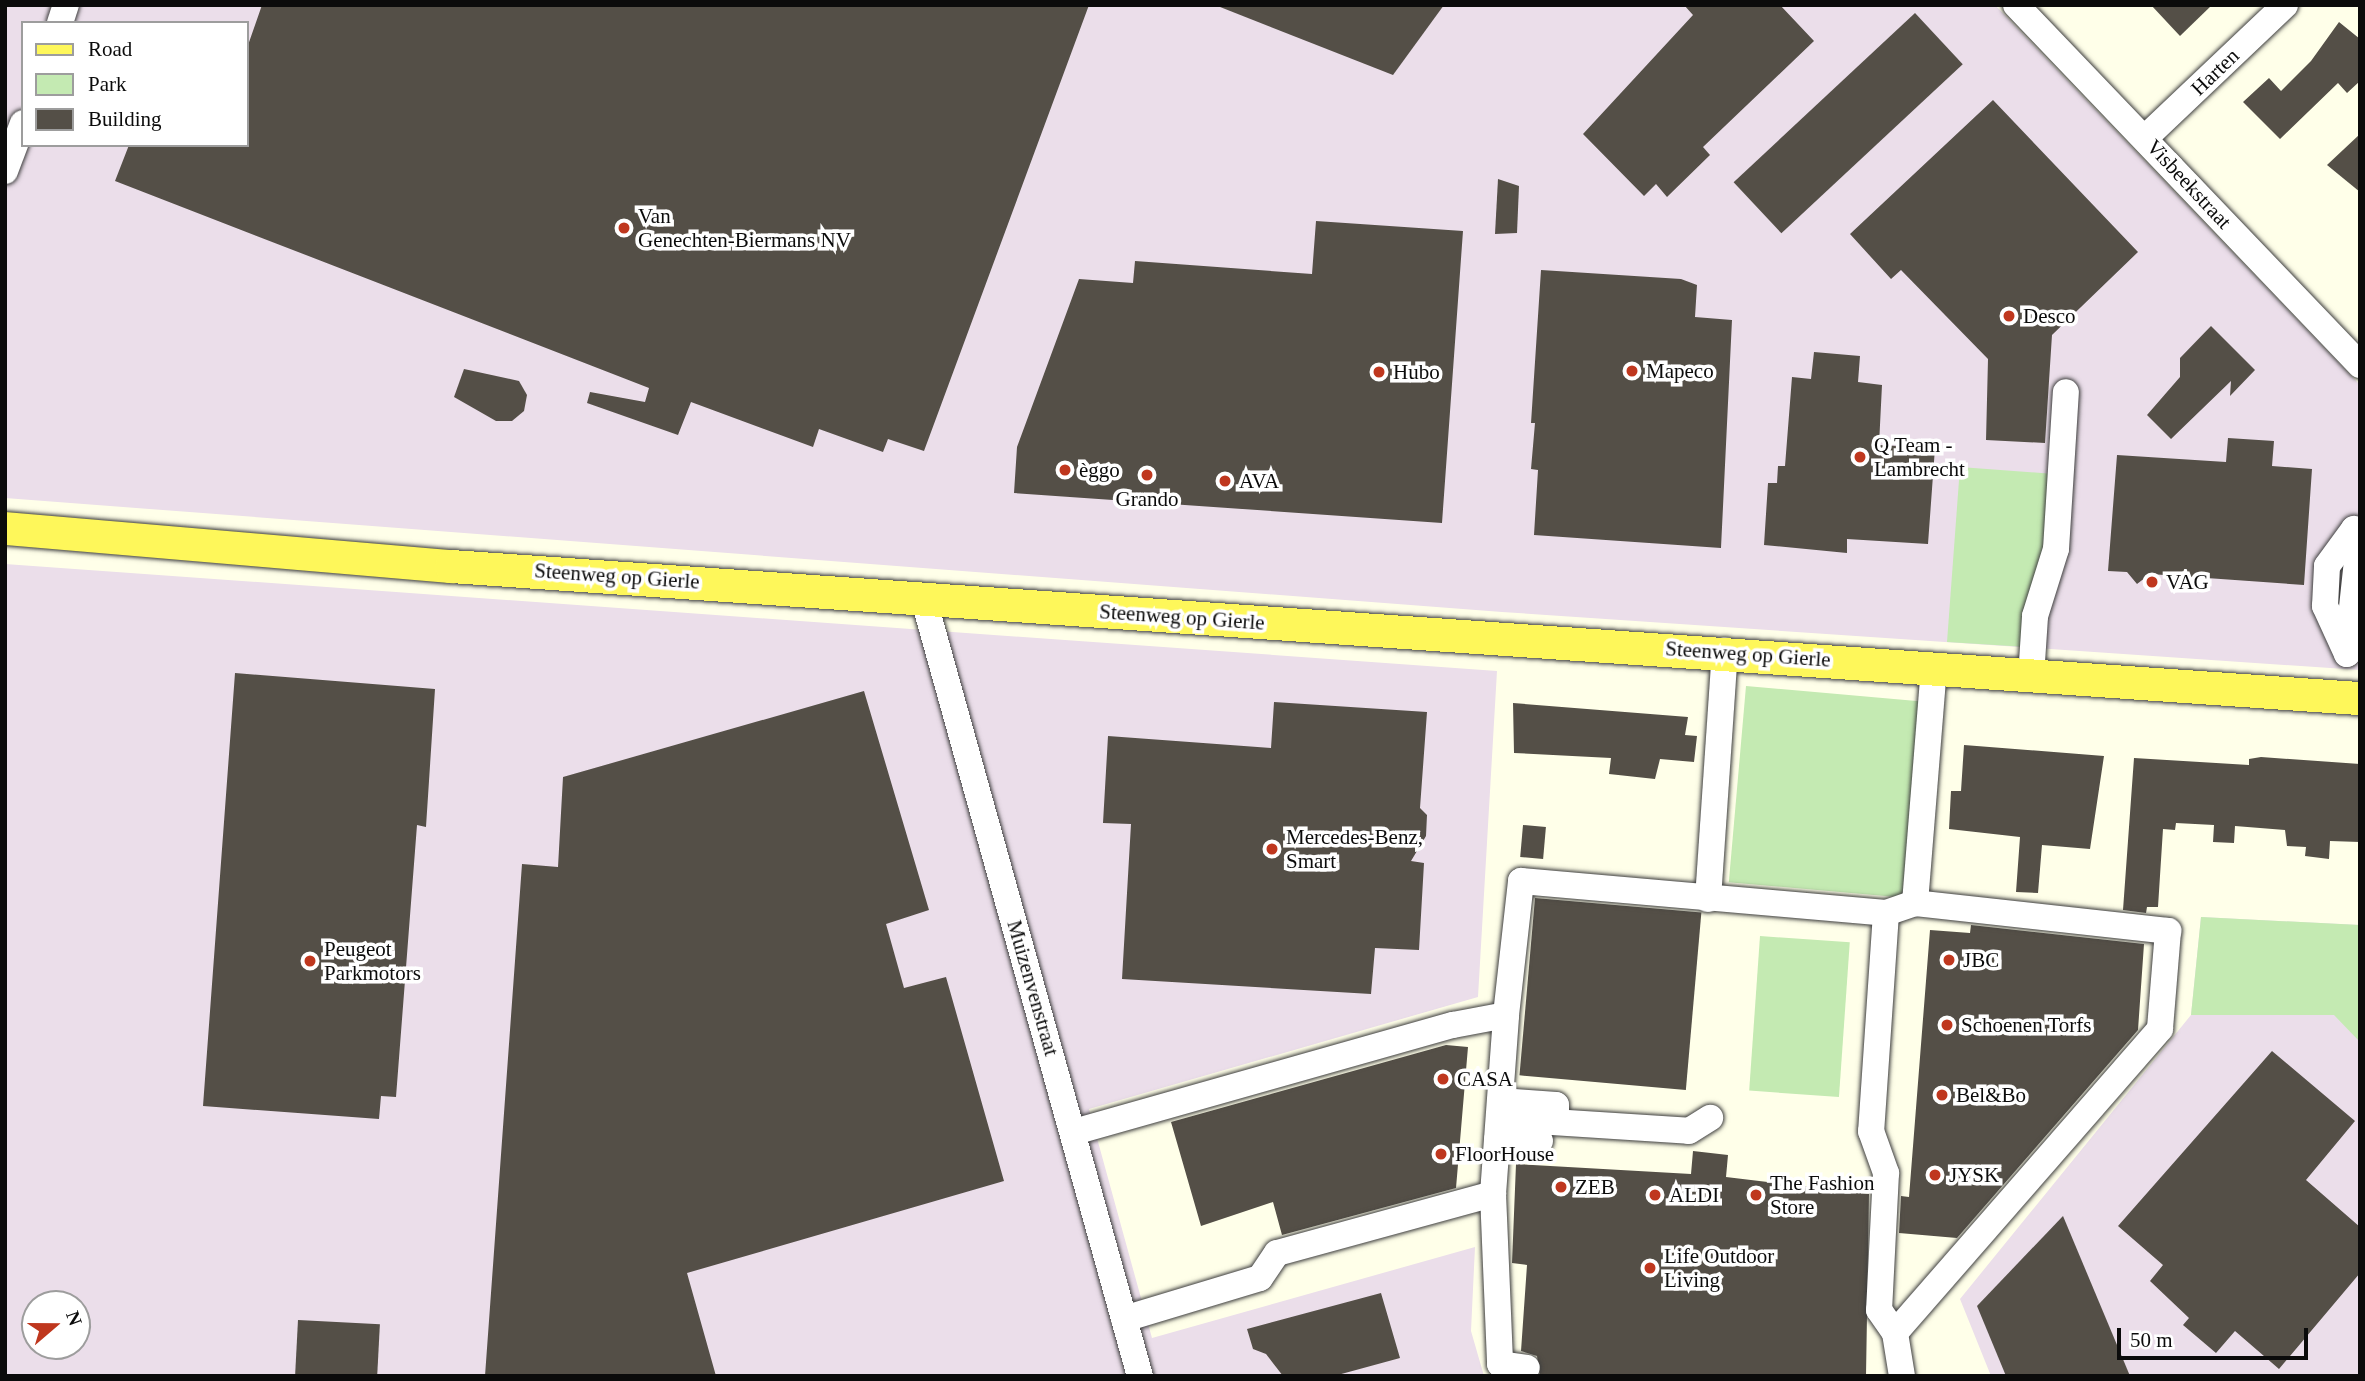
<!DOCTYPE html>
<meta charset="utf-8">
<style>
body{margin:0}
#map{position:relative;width:2365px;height:1381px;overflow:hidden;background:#ffffe9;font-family:"Times New Roman",serif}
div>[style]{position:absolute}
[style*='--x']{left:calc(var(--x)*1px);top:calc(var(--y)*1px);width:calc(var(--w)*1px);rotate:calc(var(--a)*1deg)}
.industrial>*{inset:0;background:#ebdeea}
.green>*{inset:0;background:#c4eab2;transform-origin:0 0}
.building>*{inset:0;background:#544f47;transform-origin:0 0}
.roads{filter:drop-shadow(0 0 2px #3e3e3e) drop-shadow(0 0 2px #3e3e3e)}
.minor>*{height:26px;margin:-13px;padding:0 13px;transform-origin:13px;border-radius:13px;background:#fff}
.major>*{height:33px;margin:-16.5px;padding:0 16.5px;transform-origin:16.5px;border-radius:16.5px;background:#fef75a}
.dots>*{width:19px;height:19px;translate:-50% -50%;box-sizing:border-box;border:4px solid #fff;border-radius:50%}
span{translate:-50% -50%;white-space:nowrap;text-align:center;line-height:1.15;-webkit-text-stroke:7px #fff;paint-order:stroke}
.street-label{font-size:21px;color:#0b0b0b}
.poi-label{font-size:21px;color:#0b0b0b}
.left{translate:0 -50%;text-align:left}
.frame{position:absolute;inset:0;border:7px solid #0b0b0b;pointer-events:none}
.legend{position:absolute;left:21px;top:21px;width:228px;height:126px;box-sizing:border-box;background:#fff;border:2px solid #9d9d9d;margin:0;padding:9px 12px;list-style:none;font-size:21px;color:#0b0b0b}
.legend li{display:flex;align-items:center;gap:14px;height:35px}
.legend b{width:35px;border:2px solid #9d9d9d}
.north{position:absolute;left:21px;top:1290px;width:70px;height:70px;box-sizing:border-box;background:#fff;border:2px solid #9d9d9d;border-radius:50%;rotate:70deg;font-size:19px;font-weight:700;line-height:28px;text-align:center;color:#0b0b0b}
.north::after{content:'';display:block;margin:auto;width:24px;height:32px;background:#bf371e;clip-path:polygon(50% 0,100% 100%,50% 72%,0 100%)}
.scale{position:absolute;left:2117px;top:1328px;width:191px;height:32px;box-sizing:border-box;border:4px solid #0b0b0b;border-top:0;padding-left:9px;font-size:21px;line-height:24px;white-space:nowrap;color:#0b0b0b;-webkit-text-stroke:5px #fff;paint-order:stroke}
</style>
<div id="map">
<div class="industrial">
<i style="clip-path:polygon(evenodd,5px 5px,1995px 5px,2360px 385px,2360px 670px,1502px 612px,5px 498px,5px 5px,23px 23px,247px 23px,247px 145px,23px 145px,23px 23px)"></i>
<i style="clip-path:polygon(evenodd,5px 564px,1497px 671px,1478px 997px,1089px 1109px,1152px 1338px,1475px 1247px,1471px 1331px,1484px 1376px,5px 1376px,5px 564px,35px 1304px,77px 1304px,77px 1346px,35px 1346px,35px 1304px)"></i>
<i style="clip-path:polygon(2201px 917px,2360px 925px,2360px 1376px,1991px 1376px,1960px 1299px,2191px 1015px)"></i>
</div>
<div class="green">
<i style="clip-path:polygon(1960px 467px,2054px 474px,2047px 557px,2026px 647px,1947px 642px)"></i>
<i style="left:1746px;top:686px;width:174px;height:197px;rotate:5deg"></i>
<i style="clip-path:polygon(2201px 917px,2360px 925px,2360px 1042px,2334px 1015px,2191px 1015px)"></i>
<i style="left:1760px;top:936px;width:90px;height:155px;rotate:4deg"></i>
</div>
<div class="building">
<i style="clip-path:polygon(262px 5px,1089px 5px,924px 451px,888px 439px,883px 452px,819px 429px,813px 447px,691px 402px,678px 435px,587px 403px,590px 392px,645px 402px,649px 388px,115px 181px,129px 145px,247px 145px,247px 48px)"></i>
<i style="clip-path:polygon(1215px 5px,1444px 5px,1393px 75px)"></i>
<i style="clip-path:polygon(1684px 5px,1780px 5px,1814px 41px,1703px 147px,1710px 155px,1667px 197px,1656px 184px,1644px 196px,1583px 134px,1693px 15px)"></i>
<i style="clip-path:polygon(2151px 5px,2212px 5px,2180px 36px)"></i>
<i style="left:1915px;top:13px;width:70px;height:248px;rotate:47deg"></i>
<i style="clip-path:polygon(2339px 22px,2360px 39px,2360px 81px,2347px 93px,2338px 83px,2280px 139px,2243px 102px,2269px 78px,2281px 91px,2311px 61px)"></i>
<i style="clip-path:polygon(1993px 100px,2138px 252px,2052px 335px,2045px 443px,1986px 440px,1988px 359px,1901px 270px,1891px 279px,1850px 234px)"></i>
<i style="clip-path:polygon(2360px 134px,2360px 192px,2327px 165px)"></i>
<i style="clip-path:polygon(1498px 179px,1519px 186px,1517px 233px,1495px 234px)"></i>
<i style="clip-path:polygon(1316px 221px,1463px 231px,1442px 523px,1014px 493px,1017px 447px,1079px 279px,1133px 283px,1135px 261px,1312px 274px)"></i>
<i style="clip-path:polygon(1541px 270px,1681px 279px,1697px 285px,1695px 317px,1732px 320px,1721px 548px,1534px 535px,1538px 470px,1531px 469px,1535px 423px,1531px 423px)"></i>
<i style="clip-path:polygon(2211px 326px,2255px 370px,2230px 396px,2231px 381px,2171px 439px,2147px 415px,2180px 377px,2180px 358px)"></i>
<i style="clip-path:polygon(1814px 352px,1860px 356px,1858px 382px,1882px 385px,1879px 445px,1935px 448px,1928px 544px,1847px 539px,1847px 553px,1764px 545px,1768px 483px,1777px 483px,1778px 466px,1785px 466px,1792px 377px,1811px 379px)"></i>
<i style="clip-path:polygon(464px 369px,519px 381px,527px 395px,524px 411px,512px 421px,496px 421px,454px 397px)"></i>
<i style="clip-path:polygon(2228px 438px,2274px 441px,2272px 466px,2312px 469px,2304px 585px,2150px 574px,2137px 584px,2127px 572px,2108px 571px,2117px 455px,2226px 462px)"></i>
<i style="clip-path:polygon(235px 673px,435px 689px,426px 827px,417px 825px,396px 1097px,381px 1096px,379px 1119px,203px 1106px)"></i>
<i style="clip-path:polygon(864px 691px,929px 910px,886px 924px,904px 988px,946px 977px,1004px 1181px,687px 1273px,716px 1376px,485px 1376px,522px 864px,558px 867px,563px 777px)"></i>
<i style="clip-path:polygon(1274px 702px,1427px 712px,1420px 808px,1427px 815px,1426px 836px,1411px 861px,1424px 863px,1419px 950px,1375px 948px,1371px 994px,1122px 979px,1131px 824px,1103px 823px,1108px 736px,1271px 748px)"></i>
<i style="clip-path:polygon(1513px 703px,1688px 717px,1685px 735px,1697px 736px,1694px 762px,1660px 759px,1655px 779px,1609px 774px,1611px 758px,1514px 753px)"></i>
<i style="clip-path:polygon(1964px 745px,2104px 756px,2090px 849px,2042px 845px,2038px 893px,2016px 892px,2020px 837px,1949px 829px,1951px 791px,1961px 791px)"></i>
<i style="clip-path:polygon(2261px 757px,2360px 764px,2360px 842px,2330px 841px,2329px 859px,2305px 856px,2306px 847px,2287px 846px,2285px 830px,2235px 826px,2234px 843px,2213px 842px,2214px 825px,2176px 823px,2175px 830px,2163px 829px,2158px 907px,2147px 907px,2146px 913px,2123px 910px,2134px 758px,2249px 765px,2249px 759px)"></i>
<i style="left:1523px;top:825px;width:23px;height:32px;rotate:5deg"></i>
<i style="left:1535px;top:898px;width:167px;height:178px;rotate:5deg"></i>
<i style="clip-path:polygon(1971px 925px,2144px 944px,2138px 1030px,1957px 1238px,1899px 1233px,1901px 1196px,1909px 1197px,1930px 930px,1970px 933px)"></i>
<i style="clip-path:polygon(1446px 1045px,1468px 1047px,1456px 1188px,1282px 1235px,1273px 1202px,1201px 1226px,1171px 1122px)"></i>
<i style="clip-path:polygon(2272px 1051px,2355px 1121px,2306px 1180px,2360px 1227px,2360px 1273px,2279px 1369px,2235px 1331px,2216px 1353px,2183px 1325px,2189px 1318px,2150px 1281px,2163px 1265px,2118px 1226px)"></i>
<i style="clip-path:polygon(1693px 1151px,1728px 1155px,1726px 1177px,1869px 1194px,1866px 1376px,1540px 1376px,1537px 1356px,1521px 1351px,1527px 1265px,1512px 1263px,1516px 1164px,1691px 1174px)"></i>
<i style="clip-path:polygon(2063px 1216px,2130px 1376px,2006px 1376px,1977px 1306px)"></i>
<i style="clip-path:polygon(1381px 1293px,1400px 1358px,1334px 1376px,1283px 1376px,1266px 1354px,1253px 1349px,1247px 1329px)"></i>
<i style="left:298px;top:1320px;width:82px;height:56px;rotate:3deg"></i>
</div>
<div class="roads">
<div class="minor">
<i style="--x:2016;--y:5;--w:498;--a:46.3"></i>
<i style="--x:60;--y:23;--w:19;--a:-72"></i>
<i style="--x:2145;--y:138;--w:193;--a:-43.5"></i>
<i style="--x:5;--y:171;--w:51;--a:-69.4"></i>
<i style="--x:924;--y:600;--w:806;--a:74.45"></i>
<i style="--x:2347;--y:654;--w:53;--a:-114.6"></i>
<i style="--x:2325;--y:606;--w:40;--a:-87.1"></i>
<i style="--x:2327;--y:566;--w:46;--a:-53.9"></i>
<i style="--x:2347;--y:654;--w:95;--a:-83.9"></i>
<i style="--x:2357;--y:560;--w:31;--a:-96"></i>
<i style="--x:2031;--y:677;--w:61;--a:-86.2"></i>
<i style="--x:2035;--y:616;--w:70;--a:-72.6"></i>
<i style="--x:2056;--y:549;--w:157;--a:-86.4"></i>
<i style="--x:1708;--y:899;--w:249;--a:-86.1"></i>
<i style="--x:1915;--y:903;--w:235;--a:-85.4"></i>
<i style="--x:1886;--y:913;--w:219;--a:93.9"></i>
<i style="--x:1871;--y:1131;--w:45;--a:70.3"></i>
<i style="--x:1886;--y:1173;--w:137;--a:92.9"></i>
<i style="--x:1879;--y:1310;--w:28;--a:55"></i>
<i style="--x:1895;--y:1333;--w:44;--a:80.8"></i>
<i style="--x:1500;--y:1101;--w:56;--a:4.1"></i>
<i style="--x:1556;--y:1105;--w:7;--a:90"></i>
<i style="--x:1556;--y:1112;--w:35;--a:-178"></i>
<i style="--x:1521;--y:1111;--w:9;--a:90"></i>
<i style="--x:1521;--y:1120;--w:168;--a:3.7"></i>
<i style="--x:1689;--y:1131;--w:25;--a:-32"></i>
<i style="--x:1074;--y:1132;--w:394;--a:-15.8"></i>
<i style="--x:1453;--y:1025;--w:54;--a:-10.7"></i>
<i style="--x:1506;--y:1015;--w:135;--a:-83.6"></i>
<i style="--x:1521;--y:881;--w:366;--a:5"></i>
<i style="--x:1886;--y:913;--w:31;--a:-19"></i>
<i style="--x:1915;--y:903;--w:255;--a:6.3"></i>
<i style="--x:2168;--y:931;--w:98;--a:94.7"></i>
<i style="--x:2160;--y:1029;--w:403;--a:131.1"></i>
<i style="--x:1497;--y:1140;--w:43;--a:1.3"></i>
<i style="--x:1493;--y:1194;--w:179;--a:-85.8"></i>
<i style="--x:1124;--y:1319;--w:142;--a:-16.8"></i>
<i style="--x:1260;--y:1278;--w:30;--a:-56"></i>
<i style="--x:1277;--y:1253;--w:224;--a:-15.3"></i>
<i style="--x:1493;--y:1194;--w:170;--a:87.6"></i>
<i style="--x:1500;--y:1364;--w:27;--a:8"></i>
</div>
<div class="major">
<i style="--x:5;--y:528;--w:448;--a:4.9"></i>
<i style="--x:451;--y:566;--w:1914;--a:3.96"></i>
</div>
</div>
<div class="dots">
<i style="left:624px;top:228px;background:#bf371e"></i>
<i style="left:2009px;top:316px;background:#bf371e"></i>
<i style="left:1632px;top:371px;background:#bf371e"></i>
<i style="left:1379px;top:372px;background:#bf371e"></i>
<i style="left:1860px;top:457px;background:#bf371e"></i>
<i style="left:1065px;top:470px;background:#bf371e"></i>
<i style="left:1147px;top:475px;background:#bf371e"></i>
<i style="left:1225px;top:481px;background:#bf371e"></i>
<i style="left:2152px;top:582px;background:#bf371e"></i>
<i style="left:1272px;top:849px;background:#bf371e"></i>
<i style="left:1949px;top:960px;background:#bf371e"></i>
<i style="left:310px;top:961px;background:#bf371e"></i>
<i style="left:1947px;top:1025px;background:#bf371e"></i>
<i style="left:1443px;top:1079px;background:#bf371e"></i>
<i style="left:1942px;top:1095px;background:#bf371e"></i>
<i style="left:1441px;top:1154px;background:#bf371e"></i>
<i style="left:1935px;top:1175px;background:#bf371e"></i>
<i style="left:1561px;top:1187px;background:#bf371e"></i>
<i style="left:1655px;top:1195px;background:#bf371e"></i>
<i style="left:1756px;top:1195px;background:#bf371e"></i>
<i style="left:1650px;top:1268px;background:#bf371e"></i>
</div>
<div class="street-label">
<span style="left:2215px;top:72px;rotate:-44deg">Harten</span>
<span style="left:2189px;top:184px;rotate:47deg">Visbeekstraat</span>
<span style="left:617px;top:576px;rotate:4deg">Steenweg op Gierle</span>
<span style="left:1182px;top:617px;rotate:4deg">Steenweg op Gierle</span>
<span style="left:1748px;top:654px;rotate:4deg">Steenweg op Gierle</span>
<span style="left:1033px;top:988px;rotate:74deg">Muizenvenstraat</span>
</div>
<div class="poi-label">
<span class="left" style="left:638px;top:228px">Van<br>Genechten-Biermans NV</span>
<span class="left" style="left:2023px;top:316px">Desco</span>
<span class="left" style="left:1646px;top:371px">Mapeco</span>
<span class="left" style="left:1393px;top:372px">Hubo</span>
<span class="left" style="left:1874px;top:457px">Q Team -<br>Lambrecht</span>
<span class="left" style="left:1079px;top:470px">èggo</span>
<span class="left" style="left:1239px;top:481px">AVA</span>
<span style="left:1147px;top:499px">Grando</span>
<span class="left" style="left:2166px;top:582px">VAG</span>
<span class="left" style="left:1286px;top:849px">Mercedes-Benz,<br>Smart</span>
<span class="left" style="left:324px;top:961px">Peugeot<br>Parkmotors</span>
<span class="left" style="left:1963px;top:960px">JBC</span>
<span class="left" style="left:1961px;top:1025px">Schoenen Torfs</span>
<span class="left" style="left:1457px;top:1079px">CASA</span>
<span class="left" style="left:1956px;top:1095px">Bel&amp;Bo</span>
<span class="left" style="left:1455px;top:1154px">FloorHouse</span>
<span class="left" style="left:1949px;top:1175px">JYSK</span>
<span class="left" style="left:1770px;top:1195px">The Fashion<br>Store</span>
<span class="left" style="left:1575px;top:1187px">ZEB</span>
<span class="left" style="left:1669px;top:1195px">ALDI</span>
<span class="left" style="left:1664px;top:1268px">Life Outdoor<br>Living</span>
</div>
<div class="frame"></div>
<ul class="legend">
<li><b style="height:9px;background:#fef75a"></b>Road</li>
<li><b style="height:19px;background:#c4eab2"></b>Park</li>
<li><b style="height:19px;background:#544f47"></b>Building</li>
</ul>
<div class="north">N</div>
<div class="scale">50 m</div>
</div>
